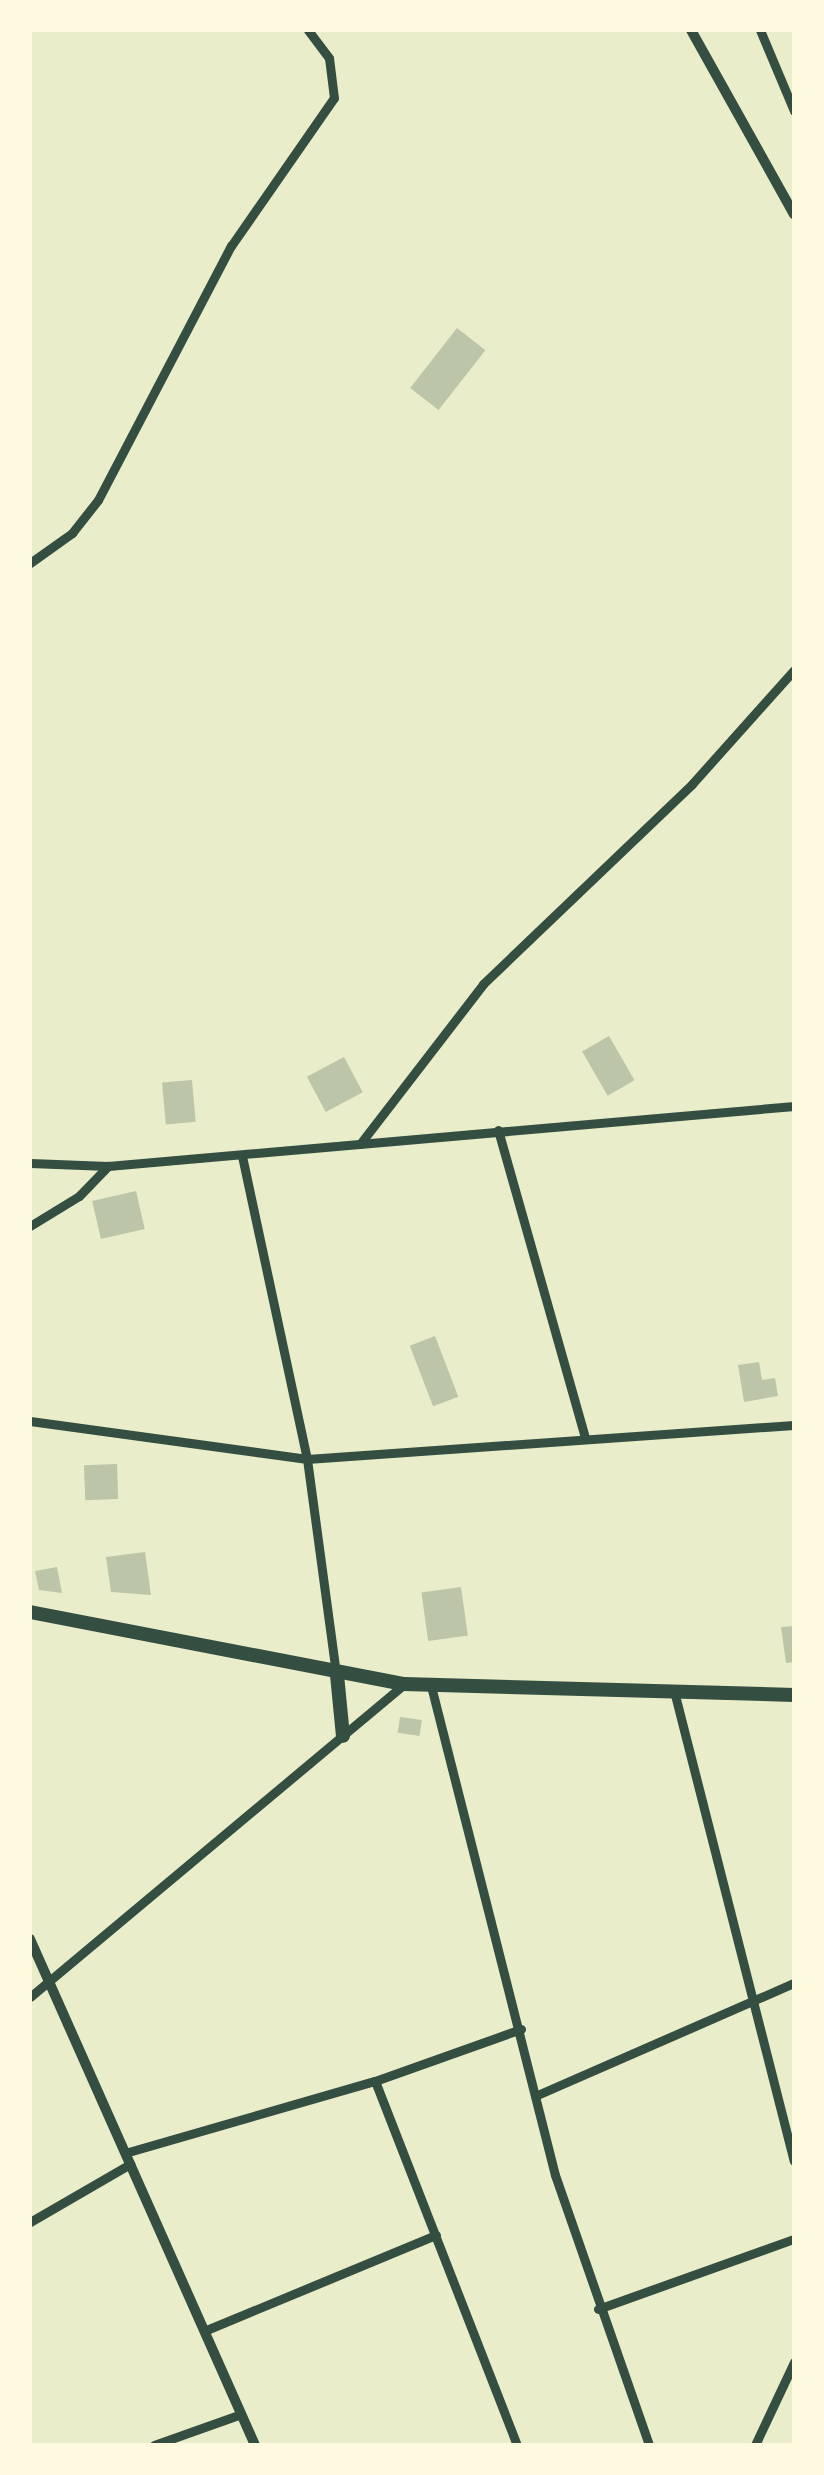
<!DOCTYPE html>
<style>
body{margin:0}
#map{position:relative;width:824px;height:2475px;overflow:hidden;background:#e9edc9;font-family:Rubik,sans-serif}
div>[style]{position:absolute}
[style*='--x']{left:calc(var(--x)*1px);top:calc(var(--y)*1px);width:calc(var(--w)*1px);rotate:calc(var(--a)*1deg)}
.building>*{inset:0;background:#bcc5a7;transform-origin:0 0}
.minor>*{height:9px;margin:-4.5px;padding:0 4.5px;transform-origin:4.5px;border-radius:4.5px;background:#344e41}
.tertiary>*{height:10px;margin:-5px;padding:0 5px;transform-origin:5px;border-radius:5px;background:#344e41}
.primary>*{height:14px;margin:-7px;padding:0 7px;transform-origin:7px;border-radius:7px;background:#344e41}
span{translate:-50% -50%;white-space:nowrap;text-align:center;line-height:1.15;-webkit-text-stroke:10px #fefae0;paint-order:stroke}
.frame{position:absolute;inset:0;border:32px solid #fefae0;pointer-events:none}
</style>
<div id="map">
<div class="building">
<i style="left:457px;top:328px;width:36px;height:76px;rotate:38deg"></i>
<i style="left:609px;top:1036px;width:51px;height:31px;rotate:60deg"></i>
<i style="left:344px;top:1057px;width:40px;height:42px;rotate:62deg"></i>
<i style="left:192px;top:1080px;width:42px;height:30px;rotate:85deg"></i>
<i style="left:136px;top:1191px;width:39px;height:45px;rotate:77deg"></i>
<i style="left:435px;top:1336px;width:65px;height:27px;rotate:69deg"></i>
<i style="clip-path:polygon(759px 1362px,762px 1380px,775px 1378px,778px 1396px,744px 1402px,738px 1365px)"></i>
<i style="left:117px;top:1464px;width:35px;height:33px;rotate:88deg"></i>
<i style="clip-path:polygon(145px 1552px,151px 1595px,111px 1592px,106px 1557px)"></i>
<i style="clip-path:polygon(57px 1567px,62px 1593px,39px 1590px,35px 1571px)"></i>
<i style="left:461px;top:1587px;width:49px;height:40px;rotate:82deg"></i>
<i style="clip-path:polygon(794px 1626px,794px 1662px,786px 1663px,781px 1627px)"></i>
<i style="left:400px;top:1717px;width:22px;height:16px;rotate:8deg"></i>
</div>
<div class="minor">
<i style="--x:760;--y:30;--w:88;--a:67.2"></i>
<i style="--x:30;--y:563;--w:52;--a:-35.5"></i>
<i style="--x:72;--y:533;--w:42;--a:-51.8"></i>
<i style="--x:98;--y:500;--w:287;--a:-62.4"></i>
<i style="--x:231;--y:246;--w:180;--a:-55.2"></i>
<i style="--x:334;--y:98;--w:40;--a:-97.1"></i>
<i style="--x:329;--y:58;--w:35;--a:-127"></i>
<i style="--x:498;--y:1130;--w:320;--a:74.2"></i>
<i style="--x:360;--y:1144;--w:202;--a:-52.4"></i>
<i style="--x:483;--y:984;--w:289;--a:-43.7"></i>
<i style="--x:692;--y:784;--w:153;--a:-48.2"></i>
<i style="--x:242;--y:1156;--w:310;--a:77.9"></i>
<i style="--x:307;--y:1459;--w:216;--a:82.3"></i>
<i style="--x:30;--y:1163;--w:78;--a:2.2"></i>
<i style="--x:108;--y:1166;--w:689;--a:-5"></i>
<i style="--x:30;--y:1226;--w:57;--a:-31.5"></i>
<i style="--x:79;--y:1196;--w:42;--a:-46"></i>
<i style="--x:30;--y:1421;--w:280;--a:7.8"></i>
<i style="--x:307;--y:1459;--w:488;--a:-4"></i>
<i style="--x:431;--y:1686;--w:504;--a:75.77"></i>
<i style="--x:555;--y:2175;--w:286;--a:70.8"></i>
<i style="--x:674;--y:1691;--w:485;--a:75.7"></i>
<i style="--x:30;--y:1997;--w:488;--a:-39.9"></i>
<i style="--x:375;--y:2081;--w:391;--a:68.7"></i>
<i style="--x:535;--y:2096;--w:283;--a:-23.6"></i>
<i style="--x:125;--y:2153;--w:260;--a:-16.1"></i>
<i style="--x:375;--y:2081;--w:155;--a:-19.6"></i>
<i style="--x:30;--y:2222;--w:116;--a:-30.1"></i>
<i style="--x:598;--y:2309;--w:208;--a:-19.7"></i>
<i style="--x:204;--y:2331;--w:251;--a:-22.5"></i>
<i style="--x:154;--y:2445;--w:92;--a:-19.6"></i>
<i style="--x:755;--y:2445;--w:92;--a:-64.8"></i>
</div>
<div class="tertiary">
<i style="--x:691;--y:30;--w:211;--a:60.8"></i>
<i style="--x:30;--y:1939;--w:554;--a:66.03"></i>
</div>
<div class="primary">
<i style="--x:30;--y:1612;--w:381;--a:10.9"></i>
<i style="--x:404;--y:1684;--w:390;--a:1.6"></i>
<i style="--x:337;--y:1675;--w:61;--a:84.4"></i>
</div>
<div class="frame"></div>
</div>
